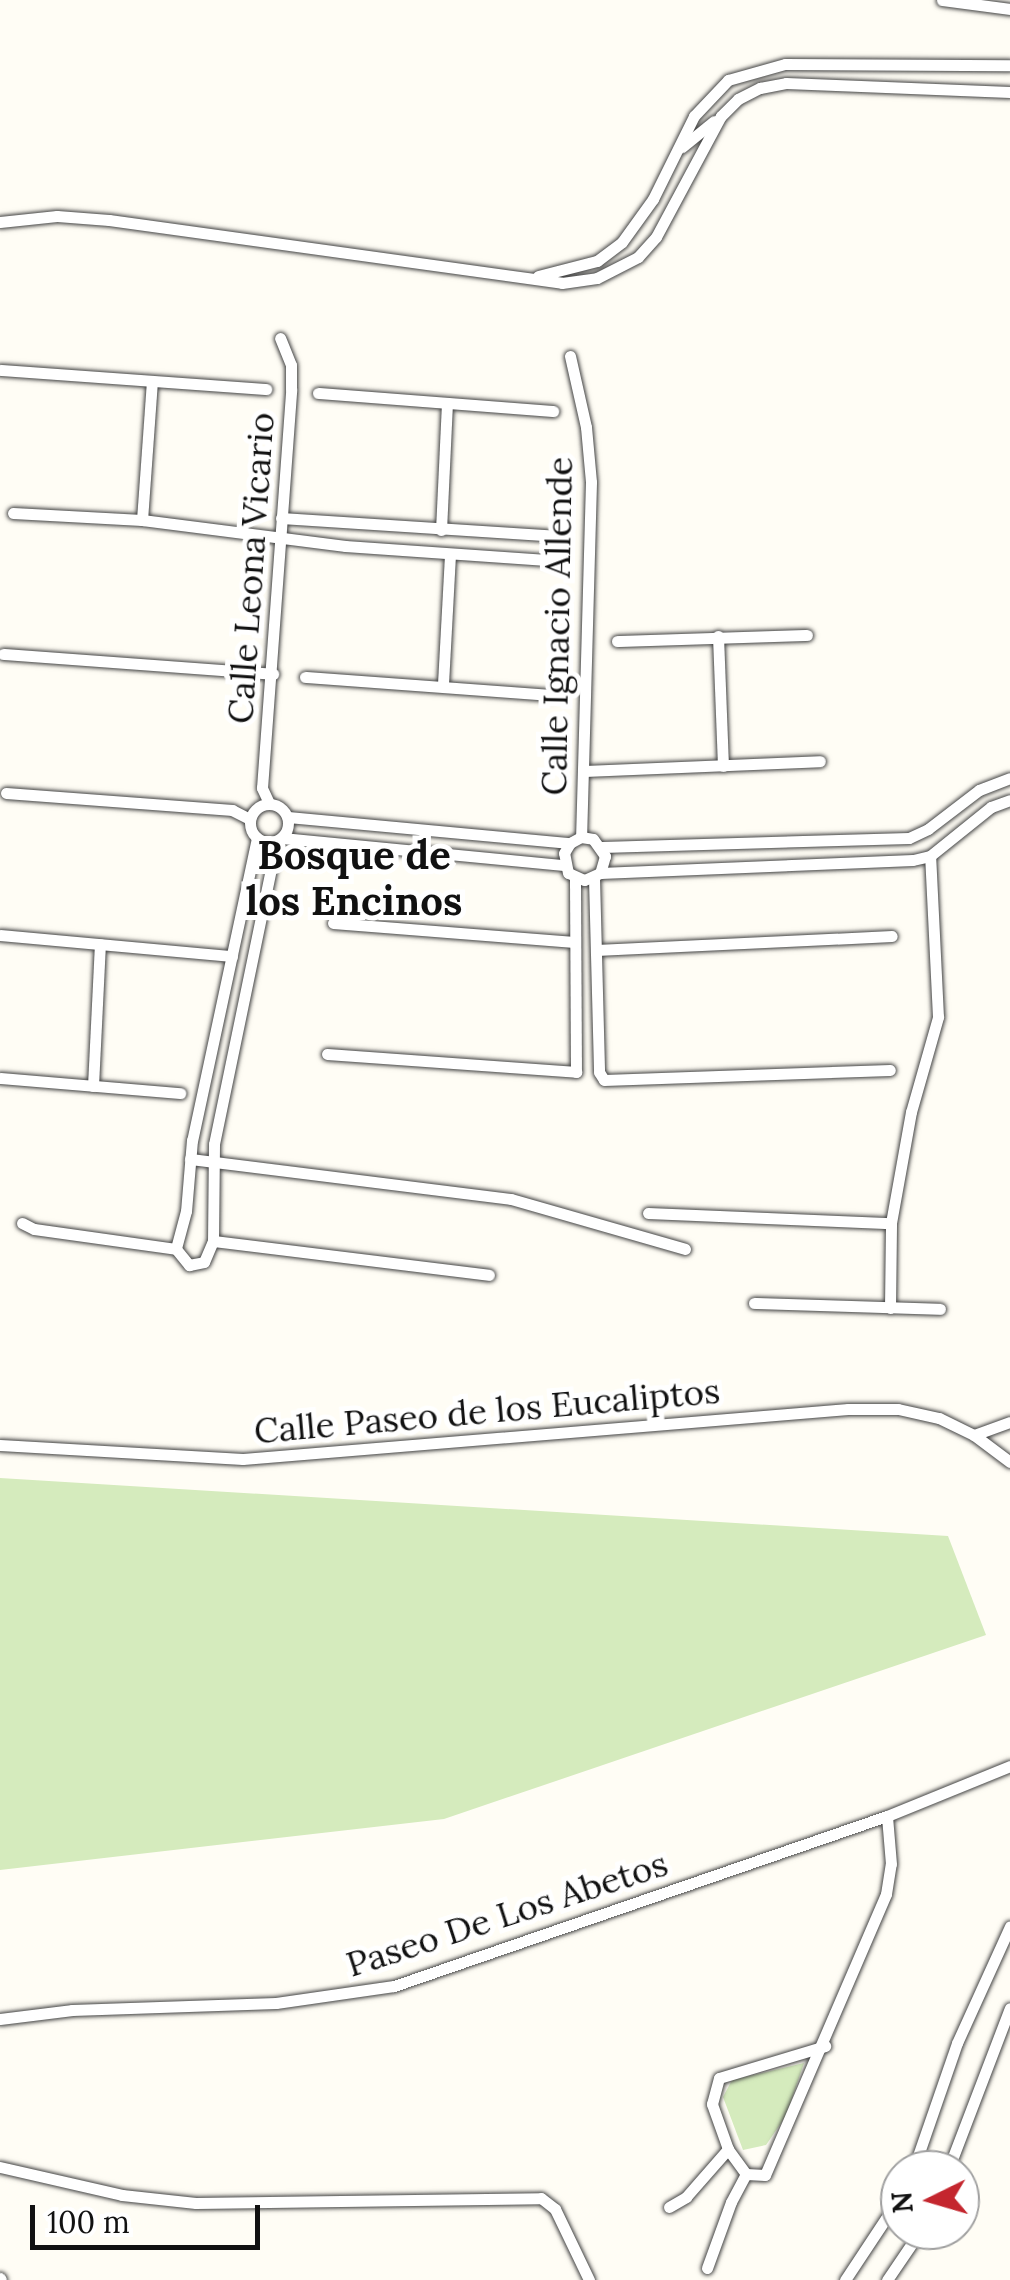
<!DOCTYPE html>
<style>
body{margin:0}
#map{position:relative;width:1010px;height:2280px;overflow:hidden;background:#fffdf5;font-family:Lora,serif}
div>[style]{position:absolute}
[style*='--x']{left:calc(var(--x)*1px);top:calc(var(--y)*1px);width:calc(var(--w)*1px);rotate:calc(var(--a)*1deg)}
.green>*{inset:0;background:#d5ebbd}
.roads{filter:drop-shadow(0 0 2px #444) drop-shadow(0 0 2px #444)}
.minor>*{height:11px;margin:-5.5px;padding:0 5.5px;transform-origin:5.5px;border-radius:5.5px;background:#fff}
.minor>.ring{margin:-5.5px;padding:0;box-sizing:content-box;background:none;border:11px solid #fff;border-radius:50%}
span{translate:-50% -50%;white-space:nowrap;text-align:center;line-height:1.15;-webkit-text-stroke:10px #fff;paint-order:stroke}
.street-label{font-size:35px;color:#111}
.quarter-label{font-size:40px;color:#111;font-weight:700}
.north{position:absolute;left:880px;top:2150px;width:100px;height:100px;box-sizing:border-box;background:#fff;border:2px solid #a0a0a0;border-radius:50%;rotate:265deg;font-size:28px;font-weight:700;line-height:40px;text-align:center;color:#111}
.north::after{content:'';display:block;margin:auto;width:35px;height:45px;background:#c4262e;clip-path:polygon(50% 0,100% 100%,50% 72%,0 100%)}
.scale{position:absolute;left:30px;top:2205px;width:230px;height:45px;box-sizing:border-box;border:5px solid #111;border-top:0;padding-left:12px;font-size:30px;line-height:35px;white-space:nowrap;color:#111;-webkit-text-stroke:8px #fff;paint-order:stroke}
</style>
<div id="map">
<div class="green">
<i style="clip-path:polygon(0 1478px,948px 1536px,986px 1635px,444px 1819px,0 1870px)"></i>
<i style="clip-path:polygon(804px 2063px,786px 2116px,766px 2145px,743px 2150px,723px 2097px,732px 2080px)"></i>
</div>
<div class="roads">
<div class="minor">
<i style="--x:942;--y:0;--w:69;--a:7.5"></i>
<i style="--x:682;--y:147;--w:41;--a:-39.1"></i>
<i style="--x:0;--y:222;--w:57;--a:-6"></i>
<i style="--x:57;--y:216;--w:52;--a:4.4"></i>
<i style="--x:109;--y:220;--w:457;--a:7.9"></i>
<i style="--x:562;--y:283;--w:35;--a:-8"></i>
<i style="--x:597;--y:278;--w:46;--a:-27.1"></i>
<i style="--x:638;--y:257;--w:27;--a:-48"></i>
<i style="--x:656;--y:237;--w:137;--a:-61.8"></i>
<i style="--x:721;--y:116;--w:24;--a:-45"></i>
<i style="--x:738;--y:99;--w:25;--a:-27"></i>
<i style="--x:760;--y:88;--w:26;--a:-11"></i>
<i style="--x:786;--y:83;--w:224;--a:2.3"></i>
<i style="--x:538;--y:276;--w:61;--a:-14.3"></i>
<i style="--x:597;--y:261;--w:31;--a:-37"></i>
<i style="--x:622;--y:242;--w:53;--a:-54.2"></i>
<i style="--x:653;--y:199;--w:93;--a:-63.7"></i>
<i style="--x:694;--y:116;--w:50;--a:-46.6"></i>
<i style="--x:728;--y:80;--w:59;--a:-15.7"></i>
<i style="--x:785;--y:64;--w:225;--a:0.3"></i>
<i style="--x:570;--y:356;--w:73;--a:77.3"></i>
<i style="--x:586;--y:427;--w:55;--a:84.8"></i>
<i style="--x:591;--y:482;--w:355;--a:91.6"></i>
<i style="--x:0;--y:370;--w:267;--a:4.1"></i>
<i style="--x:318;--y:393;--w:236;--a:4.4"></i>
<i style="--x:13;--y:513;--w:129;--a:3.1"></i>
<i style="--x:142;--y:520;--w:205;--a:7.3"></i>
<i style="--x:345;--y:546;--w:213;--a:4"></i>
<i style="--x:281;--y:518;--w:267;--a:3.7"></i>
<i style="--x:142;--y:520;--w:139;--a:-85.9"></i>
<i style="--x:441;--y:530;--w:127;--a:-87.3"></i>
<i style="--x:718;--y:636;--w:130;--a:87.8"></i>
<i style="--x:617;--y:641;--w:190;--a:-1.8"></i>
<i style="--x:3;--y:654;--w:271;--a:4.2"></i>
<i style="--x:305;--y:677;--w:248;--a:4.2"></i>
<i style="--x:443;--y:684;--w:128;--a:-86.9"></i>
<i style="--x:584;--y:771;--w:236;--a:-2.4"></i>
<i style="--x:6;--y:793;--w:227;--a:4.3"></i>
<i style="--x:232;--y:810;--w:20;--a:27"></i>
<i style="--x:269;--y:803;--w:17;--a:-115"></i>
<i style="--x:262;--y:788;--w:400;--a:-85.8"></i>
<i style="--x:291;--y:389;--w:24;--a:-90"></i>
<i style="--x:291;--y:365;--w:29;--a:-112"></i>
<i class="ring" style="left:250px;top:804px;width:27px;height:27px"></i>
<i style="--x:288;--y:817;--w:283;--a:5.3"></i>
<i style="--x:570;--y:843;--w:13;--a:-29"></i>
<i style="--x:581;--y:837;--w:12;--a:9"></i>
<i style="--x:593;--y:839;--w:21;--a:55"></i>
<i style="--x:605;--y:856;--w:18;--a:106"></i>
<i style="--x:600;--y:873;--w:17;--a:156"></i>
<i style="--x:584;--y:880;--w:17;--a:-156"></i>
<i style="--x:568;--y:873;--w:20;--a:-101"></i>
<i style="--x:564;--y:853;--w:12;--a:-59"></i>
<i style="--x:257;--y:838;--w:309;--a:102.1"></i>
<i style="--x:192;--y:1140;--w:71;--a:94.8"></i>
<i style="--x:186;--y:1211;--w:39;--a:105"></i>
<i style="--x:176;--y:1249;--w:21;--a:51"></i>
<i style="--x:189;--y:1265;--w:15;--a:-11"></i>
<i style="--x:204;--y:1262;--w:23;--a:-67"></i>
<i style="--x:213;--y:1241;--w:97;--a:-89.4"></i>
<i style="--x:214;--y:1144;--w:309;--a:-78.3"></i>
<i style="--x:282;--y:838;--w:283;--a:5.5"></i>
<i style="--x:602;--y:847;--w:307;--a:-1.7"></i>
<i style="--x:909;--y:838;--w:21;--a:-25"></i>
<i style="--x:928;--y:829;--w:64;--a:-37.4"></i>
<i style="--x:979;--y:790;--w:33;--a:-21"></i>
<i style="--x:600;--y:873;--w:313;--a:-2.4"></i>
<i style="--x:913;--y:860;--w:17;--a:-13"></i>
<i style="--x:930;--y:856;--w:78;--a:-38.8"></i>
<i style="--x:991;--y:807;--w:20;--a:-20"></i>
<i style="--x:594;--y:878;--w:194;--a:88.5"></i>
<i style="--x:599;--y:1072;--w:9;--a:58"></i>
<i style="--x:604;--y:1080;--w:286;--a:-2"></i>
<i style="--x:333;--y:923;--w:242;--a:4.5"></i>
<i style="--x:0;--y:935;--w:233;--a:5.2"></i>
<i style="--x:596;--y:950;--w:296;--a:-2.7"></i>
<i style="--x:327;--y:1054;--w:250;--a:4.1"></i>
<i style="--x:576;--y:1072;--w:194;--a:-90.3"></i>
<i style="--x:0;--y:1078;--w:181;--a:4.8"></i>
<i style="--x:93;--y:1086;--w:142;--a:-87.2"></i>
<i style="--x:190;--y:1159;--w:323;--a:7.1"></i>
<i style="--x:511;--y:1199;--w:181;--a:16"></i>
<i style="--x:648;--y:1213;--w:243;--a:2.4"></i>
<i style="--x:22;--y:1223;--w:13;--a:27"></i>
<i style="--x:34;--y:1229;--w:143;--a:8"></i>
<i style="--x:213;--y:1241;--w:278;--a:7"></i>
<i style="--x:754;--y:1303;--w:186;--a:1.8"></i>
<i style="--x:890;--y:1308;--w:85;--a:-89.3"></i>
<i style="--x:891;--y:1223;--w:113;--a:-79.8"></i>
<i style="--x:911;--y:1112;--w:99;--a:-74.1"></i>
<i style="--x:938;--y:1017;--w:161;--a:-92.8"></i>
<i style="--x:974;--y:1435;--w:38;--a:-20"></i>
<i style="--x:0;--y:1445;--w:243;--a:3.3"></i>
<i style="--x:243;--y:1459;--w:607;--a:-4.72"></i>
<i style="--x:848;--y:1409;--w:50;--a:0"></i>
<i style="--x:898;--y:1409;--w:42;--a:12.4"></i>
<i style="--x:939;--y:1418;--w:39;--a:26"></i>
<i style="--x:974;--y:1435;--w:45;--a:36.9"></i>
<i style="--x:0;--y:2019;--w:73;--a:-7.1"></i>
<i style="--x:72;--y:2010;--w:204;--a:-2"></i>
<i style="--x:276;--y:2003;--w:119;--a:-8.2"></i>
<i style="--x:394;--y:1986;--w:521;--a:-19.03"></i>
<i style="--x:887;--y:1816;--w:133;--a:-22.1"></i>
<i style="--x:0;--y:2167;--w:125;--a:12.9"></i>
<i style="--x:122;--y:2195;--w:74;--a:6.2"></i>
<i style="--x:196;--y:2203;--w:345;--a:-0.8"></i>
<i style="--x:541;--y:2198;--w:18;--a:38"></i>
<i style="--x:555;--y:2209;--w:79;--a:64.4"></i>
<i style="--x:913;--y:2170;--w:134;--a:-70.9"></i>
<i style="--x:957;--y:2043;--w:128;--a:-65.6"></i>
<i style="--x:948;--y:2170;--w:173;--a:-69.1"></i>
<i style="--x:746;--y:2174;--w:19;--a:3"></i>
<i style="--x:765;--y:2175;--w:306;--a:-66.7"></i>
<i style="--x:886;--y:1894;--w:30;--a:-81"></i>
<i style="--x:891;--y:1864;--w:48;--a:-94.8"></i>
<i style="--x:746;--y:2174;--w:31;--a:-126"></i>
<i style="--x:728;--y:2149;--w:48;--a:-109.6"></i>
<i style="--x:712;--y:2104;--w:27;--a:-75"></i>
<i style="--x:719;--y:2078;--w:111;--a:-16.8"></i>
<i style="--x:669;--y:2207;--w:20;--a:-30"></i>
<i style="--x:686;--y:2197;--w:64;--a:-48.8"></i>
<i style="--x:707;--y:2268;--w:70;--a:-70"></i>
<i style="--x:731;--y:2202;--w:32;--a:-62"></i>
<i style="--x:0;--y:2278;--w:2;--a:63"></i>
<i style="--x:845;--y:2280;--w:100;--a:-56.5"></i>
<i style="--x:887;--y:2280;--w:60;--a:-55.8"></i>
</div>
</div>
<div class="street-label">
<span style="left:251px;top:568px;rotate:-86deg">Calle Leona Vicario</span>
<span style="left:557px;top:626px;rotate:-89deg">Calle Ignacio Allende</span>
<span style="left:487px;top:1411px;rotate:-5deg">Calle Paseo de los Eucaliptos</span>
<span style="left:507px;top:1914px;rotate:-18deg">Paseo De Los Abetos</span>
</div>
<div class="quarter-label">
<span style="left:354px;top:878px">Bosque de<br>los Encinos</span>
</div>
<div class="north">N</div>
<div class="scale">100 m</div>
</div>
